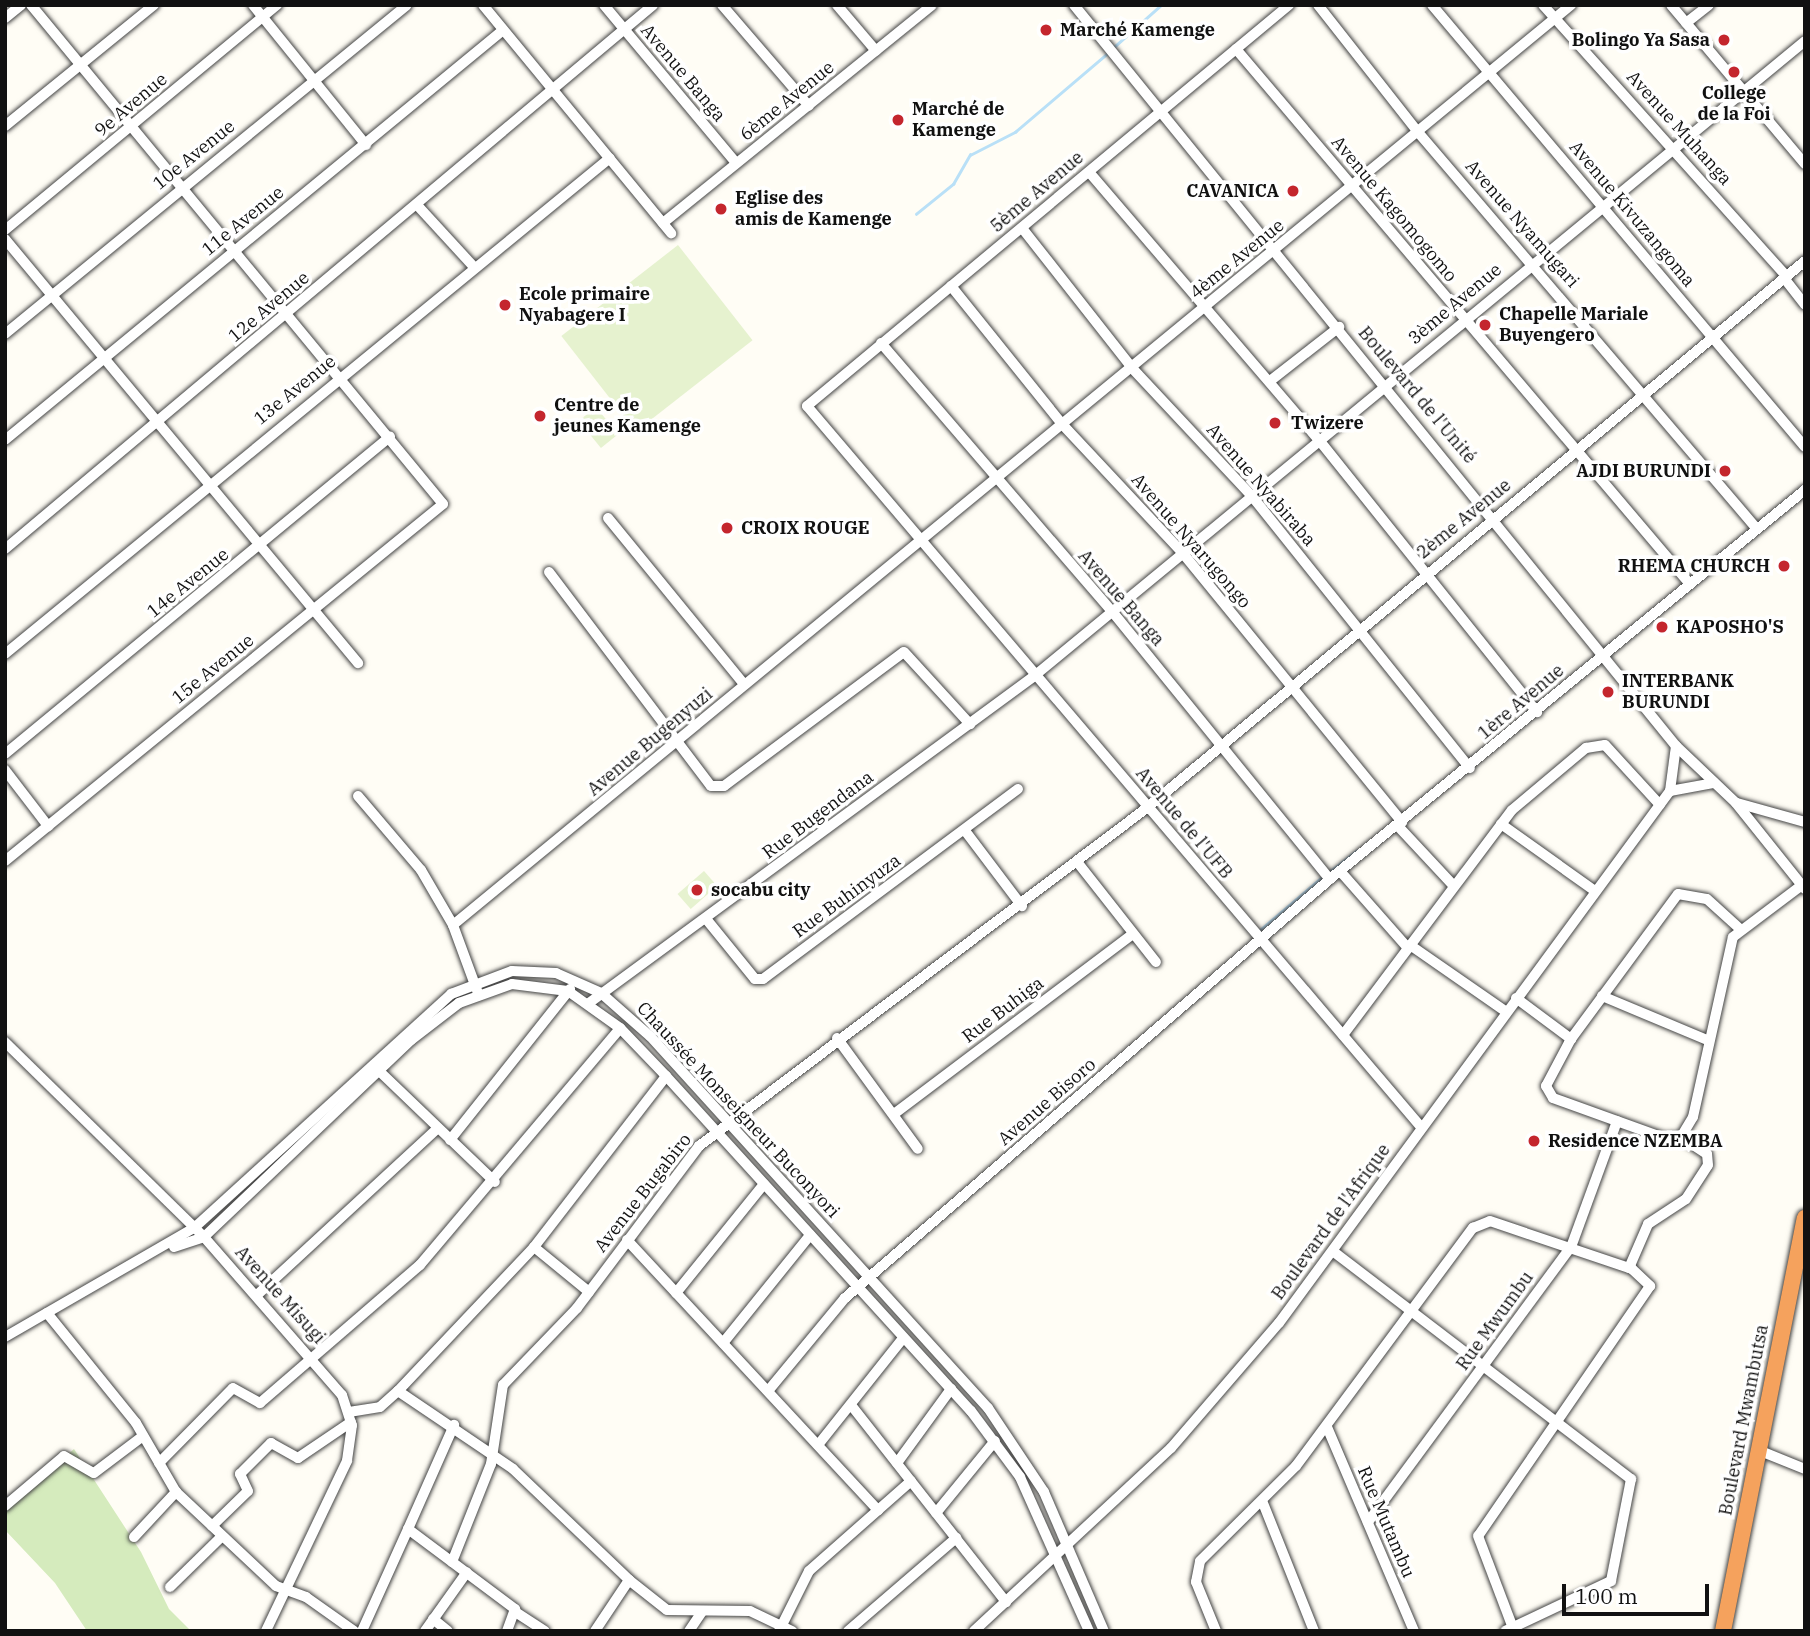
<!DOCTYPE html>
<meta charset="utf-8">
<style>
body{margin:0}
#map{position:relative;width:1810px;height:1636px;overflow:hidden;background:#fffdf5;font-family:"IBM Plex Serif",serif}
div>[style]{position:absolute}
[style*='--x']{left:calc(var(--x)*1px);top:calc(var(--y)*1px);width:calc(var(--w)*1px);rotate:calc(var(--a)*1deg)}
.green>*{inset:0;background:#d5ebbd}
.pitch>*{inset:0;background:#e6f2cf;transform-origin:0 0}
.stream>*{height:2.5px;margin:-1.25px;padding:0 1.25px;transform-origin:1.25px;border-radius:1.25px;background:#b9e0f7}
.roads{filter:drop-shadow(0 0 2px #444) drop-shadow(0 0 2px #444)}
.minor>*{height:10px;margin:-5px;padding:0 5px;transform-origin:5px;border-radius:5px;background:#fff}
.highway>*{height:16px;margin:-8px;padding:0 8px;transform-origin:8px;border-radius:8px;background:#f5a25d}
.dots>*{width:19px;height:19px;translate:-50% -50%;box-sizing:border-box;border:4px solid #fff;border-radius:50%}
span{translate:-50% -50%;white-space:nowrap;text-align:center;line-height:1.15;-webkit-text-stroke:7px #fff;paint-order:stroke}
.poi-label{font-size:18px;color:#111;font-weight:700}
.left{translate:0 -50%;text-align:left}
.right{translate:-100% -50%;text-align:right}
.street-label{font-size:18px;color:#111}
.frame{position:absolute;inset:0;border:7px solid #111;pointer-events:none}
.scale{position:absolute;left:1562px;top:1584px;width:147px;height:32px;box-sizing:border-box;border:4px solid #111;border-top:0;padding-left:9px;font-size:21px;line-height:24px;white-space:nowrap;color:#111;-webkit-text-stroke:5px #fff;paint-order:stroke}
</style>
<div id="map">
<div class="green">
<i style="clip-path:polygon(74px 1449px,141px 1552px,169px 1609px,191px 1631px,87px 1631px,55px 1583px,5px 1530px,5px 1510px)"></i>
</div>
<div class="pitch">
<i style="left:678px;top:245px;width:121px;height:148px;rotate:52deg"></i>
<i style="left:596px;top:407px;width:35px;height:22px;rotate:51deg"></i>
<i style="left:704px;top:871px;width:20px;height:35px;rotate:49deg"></i>
</div>
<div class="stream">
<i style="--x:1114;--y:47;--w:63;--a:-41.8"></i>
<i style="--x:916;--y:214;--w:48;--a:-39"></i>
<i style="--x:953;--y:184;--w:34;--a:-60"></i>
<i style="--x:970;--y:155;--w:51;--a:-27.1"></i>
<i style="--x:1015;--y:132;--w:123;--a:-40.4"></i>
<i style="--x:1328;--y:873;--w:36;--a:-38"></i>
<i style="--x:1260;--y:930;--w:82;--a:-40.5"></i>
</div>
<div class="roads">
<div class="minor">
<i style="--x:253;--y:5;--w:180;--a:51.1"></i>
<i style="--x:483;--y:5;--w:296;--a:50.5"></i>
<i style="--x:604;--y:5;--w:206;--a:50.1"></i>
<i style="--x:722;--y:5;--w:133;--a:49.3"></i>
<i style="--x:837;--y:5;--w:60;--a:49.7"></i>
<i style="--x:1074;--y:5;--w:955;--a:50.91"></i>
<i style="--x:1676;--y:746;--w:83;--a:43.5"></i>
<i style="--x:1736;--y:803;--w:110;--a:51.3"></i>
<i style="--x:1289;--y:5;--w:627;--a:140.24"></i>
<i style="--x:807;--y:406;--w:947;--a:49.58"></i>
<i style="--x:1318;--y:5;--w:160;--a:51.8"></i>
<i style="--x:1417;--y:131;--w:523;--a:49.49"></i>
<i style="--x:1432;--y:5;--w:578;--a:49.84"></i>
<i style="--x:1543;--y:5;--w:364;--a:48.1"></i>
<i style="--x:1671;--y:5;--w:208;--a:49.9"></i>
<i style="--x:5;--y:18;--w:21;--a:-39"></i>
<i style="--x:1686;--y:23;--w:29;--a:-38"></i>
<i style="--x:1236;--y:49;--w:700;--a:49.69"></i>
<i style="--x:5;--y:126;--w:192;--a:-39.1"></i>
<i style="--x:1089;--y:172;--w:353;--a:49.4"></i>
<i style="--x:1319;--y:440;--w:349;--a:51.3"></i>
<i style="--x:418;--y:206;--w:80;--a:47.5"></i>
<i style="--x:663;--y:223;--w:346;--a:-39"></i>
<i style="--x:1022;--y:228;--w:178;--a:51.8"></i>
<i style="--x:1132;--y:368;--w:174;--a:46.9"></i>
<i style="--x:1251;--y:495;--w:350;--a:51.3"></i>
<i style="--x:5;--y:230;--w:353;--a:-39.6"></i>
<i style="--x:5;--y:239;--w:552;--a:50.22"></i>
<i style="--x:1784;--y:278;--w:34;--a:52"></i>
<i style="--x:951;--y:286;--w:177;--a:51.2"></i>
<i style="--x:1062;--y:424;--w:174;--a:46.9"></i>
<i style="--x:1181;--y:551;--w:350;--a:50.8"></i>
<i style="--x:5;--y:334;--w:519;--a:-39.3"></i>
<i style="--x:881;--y:343;--w:352;--a:49.3"></i>
<i style="--x:1111;--y:610;--w:347;--a:50.9"></i>
<i style="--x:1270;--y:381;--w:88;--a:-38"></i>
<i style="--x:5;--y:440;--w:645;--a:-39.46"></i>
<i style="--x:608;--y:518;--w:215;--a:50.7"></i>
<i style="--x:5;--y:549;--w:846;--a:-40.01"></i>
<i style="--x:549;--y:572;--w:268;--a:52.9"></i>
<i style="--x:711;--y:786;--w:13;--a:0"></i>
<i style="--x:724;--y:786;--w:224;--a:-36.7"></i>
<i style="--x:904;--y:652;--w:98;--a:47.5"></i>
<i style="--x:5;--y:654;--w:782;--a:-39.35"></i>
<i style="--x:5;--y:754;--w:499;--a:-39.5"></i>
<i style="--x:5;--y:770;--w:71;--a:52.5"></i>
<i style="--x:1670;--y:791;--w:45;--a:-10.3"></i>
<i style="--x:358;--y:796;--w:97;--a:49.6"></i>
<i style="--x:421;--y:870;--w:64;--a:59.8"></i>
<i style="--x:1737;--y:803;--w:71;--a:15.6"></i>
<i style="--x:1501;--y:824;--w:115;--a:35.5"></i>
<i style="--x:1397;--y:825;--w:82;--a:47"></i>
<i style="--x:966;--y:832;--w:93;--a:52.9"></i>
<i style="--x:5;--y:861;--w:565;--a:-39.18"></i>
<i style="--x:443;--y:504;--w:647;--a:-129.54"></i>
<i style="--x:1078;--y:863;--w:126;--a:51.8"></i>
<i style="--x:1340;--y:871;--w:103;--a:48.6"></i>
<i style="--x:707;--y:920;--w:76;--a:50.9"></i>
<i style="--x:755;--y:979;--w:8;--a:0"></i>
<i style="--x:763;--y:979;--w:318;--a:-36.7"></i>
<i style="--x:1410;--y:945;--w:116;--a:34.8"></i>
<i style="--x:478;--y:993;--w:72;--a:-110.2"></i>
<i style="--x:453;--y:925;--w:1448;--a:-39.45"></i>
<i style="--x:1602;--y:996;--w:114;--a:22.7"></i>
<i style="--x:1516;--y:998;--w:69;--a:36.7"></i>
<i style="--x:589;--y:1003;--w:551;--a:-36.29"></i>
<i style="--x:1033;--y:677;--w:1000;--a:-39.48"></i>
<i style="--x:1343;--y:1035;--w:281;--a:-53.1"></i>
<i style="--x:1512;--y:810;--w:97;--a:-40"></i>
<i style="--x:1586;--y:748;--w:19;--a:-9"></i>
<i style="--x:1605;--y:745;--w:81;--a:47.5"></i>
<i style="--x:837;--y:1038;--w:137;--a:53.9"></i>
<i style="--x:5;--y:1042;--w:279;--a:44.4"></i>
<i style="--x:204;--y:1237;--w:210;--a:48.9"></i>
<i style="--x:342;--y:1395;--w:32;--a:72"></i>
<i style="--x:352;--y:1425;--w:36;--a:98"></i>
<i style="--x:347;--y:1461;--w:188;--a:115.5"></i>
<i style="--x:375;--y:1067;--w:166;--a:43.8"></i>
<i style="--x:894;--y:1114;--w:299;--a:-37"></i>
<i style="--x:1681;--y:1137;--w:17;--a:177"></i>
<i style="--x:1664;--y:1138;--w:118;--a:-160.2"></i>
<i style="--x:1553;--y:1098;--w:14;--a:-120"></i>
<i style="--x:1546;--y:1086;--w:53;--a:-62"></i>
<i style="--x:1571;--y:1039;--w:180;--a:-53.6"></i>
<i style="--x:1678;--y:894;--w:29;--a:10"></i>
<i style="--x:1707;--y:899;--w:43;--a:42.2"></i>
<i style="--x:1681;--y:1137;--w:23;--a:-59"></i>
<i style="--x:1693;--y:1117;--w:184;--a:-77.5"></i>
<i style="--x:1733;--y:937;--w:86;--a:-37"></i>
<i style="--x:450;--y:1140;--w:193;--a:-51.5"></i>
<i style="--x:627;--y:1240;--w:369;--a:47.1"></i>
<i style="--x:174;--y:1247;--w:32;--a:-18"></i>
<i style="--x:204;--y:1237;--w:286;--a:-43.6"></i>
<i style="--x:411;--y:1040;--w:61;--a:-37.6"></i>
<i style="--x:459;--y:1003;--w:56;--a:-19.7"></i>
<i style="--x:512;--y:984;--w:56;--a:7.1"></i>
<i style="--x:568;--y:991;--w:64;--a:35.4"></i>
<i style="--x:620;--y:1028;--w:66;--a:46.2"></i>
<i style="--x:666;--y:1076;--w:453;--a:47.7"></i>
<i style="--x:971;--y:1411;--w:82;--a:53.4"></i>
<i style="--x:1020;--y:1477;--w:169;--a:65.9"></i>
<i style="--x:534;--y:1247;--w:71;--a:39.3"></i>
<i style="--x:1334;--y:1252;--w:374;--a:37.4"></i>
<i style="--x:1631;--y:1479;--w:104;--a:101.1"></i>
<i style="--x:1611;--y:1581;--w:117;--a:154.7"></i>
<i style="--x:1629;--y:1268;--w:48;--a:-66.6"></i>
<i style="--x:1648;--y:1224;--w:45;--a:-33.3"></i>
<i style="--x:1686;--y:1199;--w:40;--a:-57.1"></i>
<i style="--x:1708;--y:1165;--w:11;--a:-95"></i>
<i style="--x:1707;--y:1154;--w:31;--a:-147"></i>
<i style="--x:676;--y:1293;--w:140;--a:-51.1"></i>
<i style="--x:257;--y:1295;--w:246;--a:-42.7"></i>
<i style="--x:47;--y:1313;--w:141;--a:51"></i>
<i style="--x:136;--y:1423;--w:80;--a:59.9"></i>
<i style="--x:176;--y:1492;--w:137;--a:43.2"></i>
<i style="--x:276;--y:1586;--w:32;--a:20"></i>
<i style="--x:306;--y:1597;--w:59;--a:35.3"></i>
<i style="--x:5;--y:1337;--w:218;--a:-30"></i>
<i style="--x:194;--y:1228;--w:348;--a:-42.3"></i>
<i style="--x:451;--y:994;--w:65;--a:-20.7"></i>
<i style="--x:512;--y:971;--w:44;--a:2.6"></i>
<i style="--x:556;--y:973;--w:49;--a:24"></i>
<i style="--x:601;--y:993;--w:65;--a:41.3"></i>
<i style="--x:650;--y:1036;--w:503;--a:47.74"></i>
<i style="--x:988;--y:1408;--w:101;--a:56.3"></i>
<i style="--x:1044;--y:1492;--w:151;--a:66.7"></i>
<i style="--x:723;--y:1343;--w:139;--a:-51.1"></i>
<i style="--x:398;--y:1391;--w:198;--a:-46.6"></i>
<i style="--x:534;--y:1247;--w:216;--a:-52.3"></i>
<i style="--x:768;--y:1391;--w:121;--a:-50.4"></i>
<i style="--x:845;--y:1298;--w:641;--a:-40.82"></i>
<i style="--x:1330;--y:879;--w:614;--a:-39.32"></i>
<i style="--x:851;--y:1405;--w:251;--a:51.8"></i>
<i style="--x:349;--y:1412;--w:31;--a:-9"></i>
<i style="--x:380;--y:1407;--w:24;--a:-42"></i>
<i style="--x:398;--y:1391;--w:139;--a:34.1"></i>
<i style="--x:513;--y:1469;--w:161;--a:43.7"></i>
<i style="--x:629;--y:1580;--w:61;--a:123.7"></i>
<i style="--x:1327;--y:1427;--w:222;--a:66.9"></i>
<i style="--x:818;--y:1445;--w:137;--a:-51.5"></i>
<i style="--x:1758;--y:1450;--w:51;--a:22"></i>
<i style="--x:159;--y:1463;--w:105;--a:-45.4"></i>
<i style="--x:233;--y:1388;--w:31;--a:29"></i>
<i style="--x:260;--y:1403;--w:211;--a:-40.8"></i>
<i style="--x:420;--y:1265;--w:310;--a:-49.8"></i>
<i style="--x:897;--y:1463;--w:92;--a:-53.9"></i>
<i style="--x:1263;--y:1503;--w:138;--a:68.3"></i>
<i style="--x:5;--y:1506;--w:77;--a:-40.3"></i>
<i style="--x:64;--y:1456;--w:34;--a:30"></i>
<i style="--x:94;--y:1473;--w:61;--a:-37.1"></i>
<i style="--x:936;--y:1513;--w:93;--a:-50.7"></i>
<i style="--x:1368;--y:1522;--w:342;--a:-53.6"></i>
<i style="--x:1571;--y:1247;--w:134;--a:-69.9"></i>
<i style="--x:212;--y:1526;--w:50;--a:-44.2"></i>
<i style="--x:248;--y:1491;--w:19;--a:-115"></i>
<i style="--x:240;--y:1474;--w:44;--a:-45"></i>
<i style="--x:271;--y:1443;--w:31;--a:29"></i>
<i style="--x:298;--y:1458;--w:64;--a:-34.2"></i>
<i style="--x:408;--y:1529;--w:114;--a:-66.1"></i>
<i style="--x:134;--y:1537;--w:62;--a:-47"></i>
<i style="--x:452;--y:1562;--w:105;--a:-68.3"></i>
<i style="--x:491;--y:1464;--w:80;--a:-81.4"></i>
<i style="--x:503;--y:1385;--w:107;--a:-46.1"></i>
<i style="--x:577;--y:1308;--w:203;--a:-53"></i>
<i style="--x:699;--y:1146;--w:563;--a:-37.05"></i>
<i style="--x:1148;--y:807;--w:854;--a:-39.73"></i>
<i style="--x:629;--y:1580;--w:48;--a:38.3"></i>
<i style="--x:667;--y:1610;--w:83;--a:0.7"></i>
<i style="--x:750;--y:1611;--w:47;--a:25.5"></i>
<i style="--x:170;--y:1587;--w:71;--a:-44.4"></i>
<i style="--x:517;--y:1613;--w:33;--a:33"></i>
<i style="--x:433;--y:1619;--w:19;--a:39"></i>
<i style="--x:362;--y:1631;--w:112;--a:-65.7"></i>
<i style="--x:408;--y:1529;--w:134;--a:36.8"></i>
<i style="--x:515;--y:1609;--w:23;--a:110"></i>
<i style="--x:425;--y:1631;--w:72;--a:-54.6"></i>
<i style="--x:689;--y:1631;--w:23;--a:-56"></i>
<i style="--x:779;--y:1631;--w:67;--a:-63.4"></i>
<i style="--x:809;--y:1571;--w:136;--a:-41.4"></i>
<i style="--x:848;--y:1631;--w:143;--a:-40.7"></i>
<i style="--x:974;--y:1631;--w:269;--a:-42.9"></i>
<i style="--x:1171;--y:1448;--w:165;--a:-49.2"></i>
<i style="--x:1279;--y:1323;--w:660;--a:-53.69"></i>
<i style="--x:1670;--y:791;--w:45;--a:-82.4"></i>
<i style="--x:1216;--y:1631;--w:53;--a:-112.2"></i>
<i style="--x:1196;--y:1582;--w:21;--a:-79"></i>
<i style="--x:1200;--y:1561;--w:135;--a:-44.7"></i>
<i style="--x:1296;--y:1466;--w:297;--a:-53.4"></i>
<i style="--x:1473;--y:1228;--w:18;--a:-22"></i>
<i style="--x:1490;--y:1221;--w:150;--a:18.7"></i>
<i style="--x:1632;--y:1269;--w:25;--a:43"></i>
<i style="--x:1650;--y:1286;--w:303;--a:124.5"></i>
<i style="--x:1478;--y:1536;--w:102;--a:69.2"></i>
</div>
<div class="highway">
<i style="--x:1723;--y:1631;--w:421;--a:-78.8"></i>
</div>
</div>
<div class="dots">
<i style="left:1046px;top:30px;background:#c4262e"></i>
<i style="left:1724px;top:40px;background:#c4262e"></i>
<i style="left:1734px;top:72px;background:#c4262e"></i>
<i style="left:898px;top:120px;background:#c4262e"></i>
<i style="left:1293px;top:191px;background:#c4262e"></i>
<i style="left:721px;top:209px;background:#c4262e"></i>
<i style="left:505px;top:305px;background:#c4262e"></i>
<i style="left:1485px;top:325px;background:#c4262e"></i>
<i style="left:540px;top:416px;background:#c4262e"></i>
<i style="left:1275px;top:423px;background:#c4262e"></i>
<i style="left:1725px;top:471px;background:#c4262e"></i>
<i style="left:727px;top:528px;background:#c4262e"></i>
<i style="left:1784px;top:566px;background:#c4262e"></i>
<i style="left:1662px;top:627px;background:#c4262e"></i>
<i style="left:1608px;top:692px;background:#c4262e"></i>
<i style="left:697px;top:890px;background:#c4262e"></i>
<i style="left:1534px;top:1141px;background:#c4262e"></i>
</div>
<div class="poi-label">
<span class="left" style="left:1060px;top:30px">Marché Kamenge</span>
<span class="right" style="left:1710px;top:40px">Bolingo Ya Sasa</span>
<span style="left:1734px;top:104px">College<br>de la Foi</span>
<span class="left" style="left:912px;top:120px">Marché de<br>Kamenge</span>
<span class="right" style="left:1279px;top:191px">CAVANICA</span>
<span class="left" style="left:735px;top:209px">Eglise des<br>amis de Kamenge</span>
<span class="left" style="left:519px;top:305px">Ecole primaire<br>Nyabagere I</span>
<span class="left" style="left:1499px;top:325px">Chapelle Mariale<br>Buyengero</span>
<span class="left" style="left:554px;top:416px">Centre de<br>jeunes Kamenge</span>
<span class="left" style="left:1291px;top:423px">Twizere</span>
<span class="right" style="left:1711px;top:471px">AJDI BURUNDI</span>
<span class="left" style="left:741px;top:528px">CROIX ROUGE</span>
<span class="right" style="left:1770px;top:566px">RHEMA CHURCH</span>
<span class="left" style="left:1676px;top:627px">KAPOSHO'S</span>
<span class="left" style="left:1622px;top:692px">INTERBANK<br>BURUNDI</span>
<span class="left" style="left:711px;top:890px">socabu city</span>
<span class="left" style="left:1548px;top:1141px">Residence NZEMBA</span>
</div>
<div class="street-label">
<span style="left:683px;top:73px;rotate:50deg">Avenue Banga</span>
<span style="left:787px;top:101px;rotate:-39deg">6ème Avenue</span>
<span style="left:131px;top:105px;rotate:-40deg">9e Avenue</span>
<span style="left:1679px;top:128px;rotate:48deg">Avenue Muhanga</span>
<span style="left:194px;top:155px;rotate:-39deg">10e Avenue</span>
<span style="left:1037px;top:192px;rotate:-40deg">5ème Avenue</span>
<span style="left:1394px;top:209px;rotate:50deg">Avenue Kagomogomo</span>
<span style="left:1632px;top:214px;rotate:50deg">Avenue Kivuzangoma</span>
<span style="left:243px;top:221px;rotate:-39deg">11e Avenue</span>
<span style="left:1522px;top:224px;rotate:49deg">Avenue Nyamugari</span>
<span style="left:1237px;top:259px;rotate:-39deg">4ème Avenue</span>
<span style="left:1455px;top:304px;rotate:-40deg">3ème Avenue</span>
<span style="left:269px;top:307px;rotate:-40deg">12e Avenue</span>
<span style="left:295px;top:390px;rotate:-39deg">13e Avenue</span>
<span style="left:1417px;top:395px;rotate:50deg">Boulevard de l'Unité</span>
<span style="left:1261px;top:485px;rotate:49deg">Avenue Nyabiraba</span>
<span style="left:1464px;top:519px;rotate:-39deg">2ème Avenue</span>
<span style="left:1191px;top:541px;rotate:49deg">Avenue Nyarugongo</span>
<span style="left:188px;top:583px;rotate:-39deg">14e Avenue</span>
<span style="left:1121px;top:598px;rotate:49deg">Avenue Banga</span>
<span style="left:213px;top:669px;rotate:-39deg">15e Avenue</span>
<span style="left:1521px;top:702px;rotate:-40deg">1ère Avenue</span>
<span style="left:650px;top:742px;rotate:-40deg">Avenue Bugenyuzi</span>
<span style="left:818px;top:815px;rotate:-37deg">Rue Bugendana</span>
<span style="left:1184px;top:823px;rotate:50deg">Avenue de l'UFB</span>
<span style="left:847px;top:896px;rotate:-36deg">Rue Buhinyuza</span>
<span style="left:1003px;top:1010px;rotate:-37deg">Rue Buhiga</span>
<span style="left:1047px;top:1102px;rotate:-41deg">Avenue Bisoro</span>
<span style="left:738px;top:1110px;rotate:47deg">Chaussée Monseigneur Buconyori</span>
<span style="left:643px;top:1193px;rotate:-52deg">Avenue Bugabiro</span>
<span style="left:1331px;top:1222px;rotate:-54deg">Boulevard de l'Afrique</span>
<span style="left:280px;top:1295px;rotate:48deg">Avenue Misugi</span>
<span style="left:1495px;top:1321px;rotate:-54deg">Rue Mwumbu</span>
<span style="left:1744px;top:1420px;rotate:-79deg">Boulevard Mwambutsa</span>
<span style="left:1386px;top:1522px;rotate:67deg">Rue Mutambu</span>
</div>
<div class="frame"></div>
<div class="scale">100 m</div>
</div>
